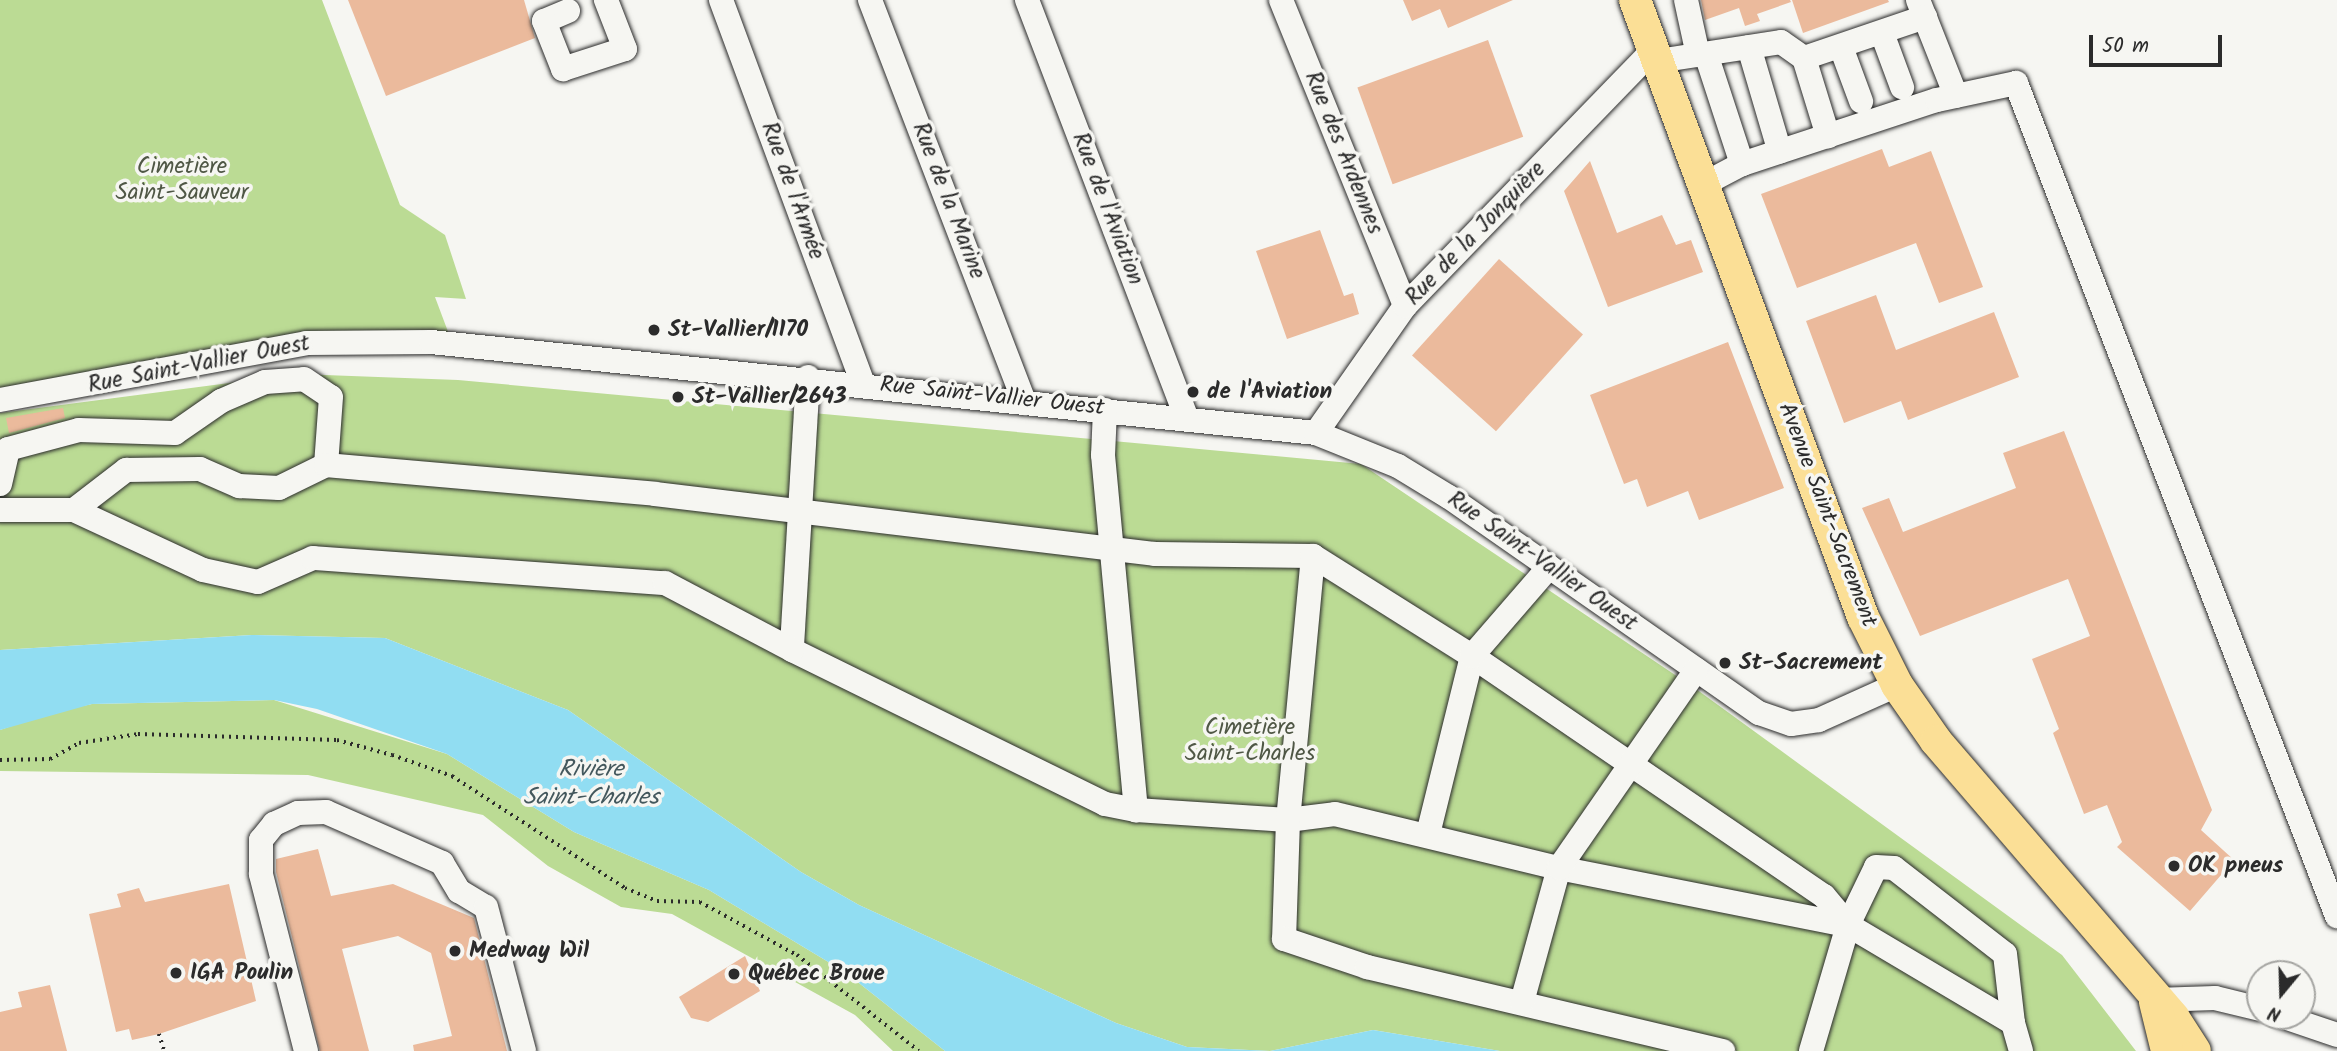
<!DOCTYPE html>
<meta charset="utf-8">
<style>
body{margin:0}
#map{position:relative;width:2337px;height:1051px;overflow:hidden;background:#f6f6f2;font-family:Kalam,sans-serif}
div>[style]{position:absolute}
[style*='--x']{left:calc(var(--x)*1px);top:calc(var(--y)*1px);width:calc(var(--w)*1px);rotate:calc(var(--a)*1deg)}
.green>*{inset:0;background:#bbdb94}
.water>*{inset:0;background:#91ddf2}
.building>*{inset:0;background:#ebba9c;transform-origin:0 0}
.path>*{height:3.5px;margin-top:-1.75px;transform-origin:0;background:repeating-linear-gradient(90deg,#2b2b2b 0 2px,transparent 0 7px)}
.roads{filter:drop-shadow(0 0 2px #2b2b2b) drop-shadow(0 0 2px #2b2b2b)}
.minor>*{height:24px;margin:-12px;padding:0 12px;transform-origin:12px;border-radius:12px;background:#f6f6f2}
.major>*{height:32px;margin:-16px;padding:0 16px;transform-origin:16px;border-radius:16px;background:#fbdf96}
.dots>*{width:19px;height:19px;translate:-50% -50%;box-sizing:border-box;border:4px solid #f6f6f2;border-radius:50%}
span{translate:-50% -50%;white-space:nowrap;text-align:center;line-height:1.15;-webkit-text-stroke:7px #f6f6f2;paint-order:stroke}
.street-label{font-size:23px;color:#2b2b2b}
.park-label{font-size:23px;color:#4f5745}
.poi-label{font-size:23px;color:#2b2b2b;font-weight:700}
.left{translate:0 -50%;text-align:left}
.water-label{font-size:24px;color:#44585d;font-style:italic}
.north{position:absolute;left:2246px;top:960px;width:70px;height:70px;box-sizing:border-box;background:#f6f6f2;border:2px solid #a5a5a2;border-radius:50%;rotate:199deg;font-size:19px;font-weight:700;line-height:28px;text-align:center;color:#2b2b2b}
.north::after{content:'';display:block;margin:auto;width:24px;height:32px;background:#2b2b2b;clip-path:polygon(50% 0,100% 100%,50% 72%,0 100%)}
.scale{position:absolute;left:2089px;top:35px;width:133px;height:32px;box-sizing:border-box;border:4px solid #2b2b2b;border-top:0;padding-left:9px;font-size:21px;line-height:24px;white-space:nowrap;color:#2b2b2b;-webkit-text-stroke:5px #f6f6f2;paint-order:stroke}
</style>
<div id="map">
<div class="green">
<i style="clip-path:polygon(0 0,322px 0,400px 205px,445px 235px,466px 299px,435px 297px,453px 345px,370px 341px,0 400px)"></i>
<i style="clip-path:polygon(298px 374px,458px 380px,1361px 464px,1696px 689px,2062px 955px,2136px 1051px,1500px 1051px,1373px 1030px,1270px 1051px,1187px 1047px,1116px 1023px,859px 905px,801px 872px,568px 710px,385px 638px,252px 635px,0 650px,0 413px)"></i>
<i style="clip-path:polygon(274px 700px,447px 754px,574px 832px,709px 890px,845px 972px,945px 1051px,893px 1051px,855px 1015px,672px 914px,621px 907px,548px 866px,483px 815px,308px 775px,0 771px,0 730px,49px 713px,92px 704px)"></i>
</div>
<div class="water">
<i style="clip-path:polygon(252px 635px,385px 638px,568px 710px,801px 872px,859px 905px,1116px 1023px,1187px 1047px,1270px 1051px,1373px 1030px,1500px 1051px,945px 1051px,845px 972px,709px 890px,574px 832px,447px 754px,317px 709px,274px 700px,92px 704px,0 730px,0 650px)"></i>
</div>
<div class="building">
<i style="clip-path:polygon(348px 0,524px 0,535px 38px,386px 96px)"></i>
<i style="clip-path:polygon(1403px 0,1513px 0,1448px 28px,1440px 9px,1412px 21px)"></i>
<i style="clip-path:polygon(1701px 0,1790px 0,1791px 2px,1757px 14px,1760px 21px,1745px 26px,1739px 8px,1705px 20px)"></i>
<i style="clip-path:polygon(1792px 0,1888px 0,1889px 2px,1803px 33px)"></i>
<i style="left:1488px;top:40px;width:103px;height:139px;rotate:70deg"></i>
<i style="clip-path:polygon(1882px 149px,1889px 167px,1931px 151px,1983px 287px,1939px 303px,1916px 243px,1797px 288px,1761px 194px)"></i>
<i style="clip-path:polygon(1590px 161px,1617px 233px,1662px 215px,1676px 245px,1691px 240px,1703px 272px,1608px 307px,1564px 191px)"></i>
<i style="clip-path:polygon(1320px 230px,1344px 296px,1353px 293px,1359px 314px,1287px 339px,1256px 251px)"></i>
<i style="left:1499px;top:259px;width:113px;height:130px;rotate:42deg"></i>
<i style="clip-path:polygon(1876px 295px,1896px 350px,1994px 312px,2019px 377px,1908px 420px,1901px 401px,1844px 423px,1806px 321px)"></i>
<i style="clip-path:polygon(1728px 342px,1784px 488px,1699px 520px,1688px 491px,1647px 507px,1637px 479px,1624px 484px,1590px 395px)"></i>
<i style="clip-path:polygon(63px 408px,65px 418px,9px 433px,6px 418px)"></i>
<i style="clip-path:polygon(2064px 431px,2212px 810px,2201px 830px,2234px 860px,2190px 911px,2117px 847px,2122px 842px,2107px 805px,2084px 814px,2053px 733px,2059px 729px,2032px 659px,2090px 636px,2068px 579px,1920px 636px,1862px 508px,1889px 498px,1903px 532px,2016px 488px,2003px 453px)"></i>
<i style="clip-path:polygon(318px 849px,331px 896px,393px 884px,474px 918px,507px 1051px,414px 1051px,413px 1045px,452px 1036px,431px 953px,398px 936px,342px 949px,369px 1051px,320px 1051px,276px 872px,276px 859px)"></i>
<i style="clip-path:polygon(229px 884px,256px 1001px,159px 1034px,132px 1040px,129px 1029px,116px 1032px,89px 914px,121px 907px,117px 894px,139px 888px,145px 902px)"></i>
<i style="clip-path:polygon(745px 956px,760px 991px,708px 1022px,691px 1018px,679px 997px)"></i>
<i style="clip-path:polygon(50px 985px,67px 1051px,0 1051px,0 1012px,22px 1007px,18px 992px)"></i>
</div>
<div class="path">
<i style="--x:0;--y:760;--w:50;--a:-1.1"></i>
<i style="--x:50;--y:759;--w:33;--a:-29"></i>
<i style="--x:79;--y:743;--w:60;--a:-8.7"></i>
<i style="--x:138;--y:734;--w:199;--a:1.7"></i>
<i style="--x:337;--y:740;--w:57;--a:15.3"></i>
<i style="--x:392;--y:755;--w:64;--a:19.3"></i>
<i style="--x:452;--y:776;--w:206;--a:32.9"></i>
<i style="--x:625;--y:888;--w:35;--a:22"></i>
<i style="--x:657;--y:901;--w:43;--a:1.3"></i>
<i style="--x:700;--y:902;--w:111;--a:28.7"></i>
<i style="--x:797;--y:955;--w:155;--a:38.2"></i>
<i style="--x:159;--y:1034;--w:16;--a:72"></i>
</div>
<div class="roads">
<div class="minor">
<i style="--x:721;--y:0;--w:407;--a:69.7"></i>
<i style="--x:870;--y:0;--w:432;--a:69"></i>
<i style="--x:1027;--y:0;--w:446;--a:69.1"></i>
<i style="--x:1281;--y:0;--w:330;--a:67.9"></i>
<i style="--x:1686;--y:0;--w:56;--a:77.7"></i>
<i style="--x:1918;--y:0;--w:103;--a:68.4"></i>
<i style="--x:568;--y:11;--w:26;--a:157"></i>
<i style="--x:544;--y:21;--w:52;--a:68.4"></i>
<i style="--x:563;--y:69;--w:65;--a:-17.9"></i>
<i style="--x:625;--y:49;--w:53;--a:-111.2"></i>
<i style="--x:1882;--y:33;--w:58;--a:69.7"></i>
<i style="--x:1749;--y:47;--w:109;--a:73.6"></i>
<i style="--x:1841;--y:47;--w:58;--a:69.7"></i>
<i style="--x:1706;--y:54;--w:116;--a:71.9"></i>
<i style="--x:1804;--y:58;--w:82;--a:72.9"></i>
<i style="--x:1658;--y:61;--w:124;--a:-8.8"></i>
<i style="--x:1781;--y:42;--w:28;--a:35"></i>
<i style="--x:1804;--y:58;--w:128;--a:-18.7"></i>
<i style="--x:1704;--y:184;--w:43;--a:-27.8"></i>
<i style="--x:1742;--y:164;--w:205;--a:-18.2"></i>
<i style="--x:1937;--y:100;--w:81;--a:-12.1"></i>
<i style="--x:2016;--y:83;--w:893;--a:68.93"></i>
<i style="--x:808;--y:377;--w:273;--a:93.4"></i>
<i style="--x:792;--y:650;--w:349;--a:26.2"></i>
<i style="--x:1105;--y:804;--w:32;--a:11"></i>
<i style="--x:0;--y:400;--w:312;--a:-10.5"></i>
<i style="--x:307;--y:343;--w:124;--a:-0.5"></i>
<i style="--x:431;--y:342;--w:890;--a:5.87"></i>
<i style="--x:1316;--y:433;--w:88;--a:21.9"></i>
<i style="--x:1398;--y:466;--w:60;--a:31.3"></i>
<i style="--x:1449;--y:497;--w:378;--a:34.9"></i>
<i style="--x:1759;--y:713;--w:34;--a:19"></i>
<i style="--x:1791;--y:724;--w:28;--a:-8"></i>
<i style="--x:1819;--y:720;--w:85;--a:-24.2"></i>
<i style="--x:1105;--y:410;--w:45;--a:92.5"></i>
<i style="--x:1103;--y:455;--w:357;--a:84.7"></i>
<i style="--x:1136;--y:810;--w:152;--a:3.8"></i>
<i style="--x:1288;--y:820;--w:47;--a:-7.3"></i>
<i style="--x:1335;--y:814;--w:230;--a:13.6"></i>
<i style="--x:1559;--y:868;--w:295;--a:11.2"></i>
<i style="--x:1316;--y:433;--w:155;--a:-55"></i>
<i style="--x:1405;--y:306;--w:358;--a:-45.9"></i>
<i style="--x:0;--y:484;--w:36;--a:-77"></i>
<i style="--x:8;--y:449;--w:73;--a:-15"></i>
<i style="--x:79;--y:430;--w:96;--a:1.8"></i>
<i style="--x:175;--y:433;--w:56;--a:-34.8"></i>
<i style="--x:221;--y:401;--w:48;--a:-23.4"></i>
<i style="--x:265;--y:382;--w:39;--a:-4"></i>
<i style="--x:304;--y:379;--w:32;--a:34"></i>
<i style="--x:331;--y:397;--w:68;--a:94.2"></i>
<i style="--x:0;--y:510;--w:74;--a:0"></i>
<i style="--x:74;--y:510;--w:142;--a:24.9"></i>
<i style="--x:203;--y:570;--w:56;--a:12.3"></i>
<i style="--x:258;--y:582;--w:60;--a:-23.6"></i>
<i style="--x:313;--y:558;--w:353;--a:4.1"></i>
<i style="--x:665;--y:583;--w:144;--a:27.8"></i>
<i style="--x:74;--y:510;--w:66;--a:-37.6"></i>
<i style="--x:126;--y:470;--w:74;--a:-0.8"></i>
<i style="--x:200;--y:469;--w:43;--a:23.6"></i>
<i style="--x:239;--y:486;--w:40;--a:2.9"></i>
<i style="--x:279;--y:488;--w:52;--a:-26.1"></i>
<i style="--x:326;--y:465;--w:330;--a:5"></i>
<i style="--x:655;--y:494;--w:504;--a:6.84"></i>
<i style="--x:1155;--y:554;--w:158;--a:0.7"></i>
<i style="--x:1313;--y:556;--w:188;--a:32.2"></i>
<i style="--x:1472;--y:656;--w:426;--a:34.3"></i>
<i style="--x:1824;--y:896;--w:38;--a:50"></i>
<i style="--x:1848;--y:925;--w:192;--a:30.7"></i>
<i style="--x:2013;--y:1023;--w:29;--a:74"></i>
<i style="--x:1313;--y:556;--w:265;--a:95.4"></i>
<i style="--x:1288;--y:820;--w:119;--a:91.9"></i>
<i style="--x:1284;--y:939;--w:88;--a:18.6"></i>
<i style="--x:1367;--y:967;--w:366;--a:13.3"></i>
<i style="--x:1428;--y:834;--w:183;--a:-76.1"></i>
<i style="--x:1472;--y:656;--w:118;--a:-49.1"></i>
<i style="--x:2155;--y:1000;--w:60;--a:-1.9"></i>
<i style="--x:2215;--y:998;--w:46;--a:13.7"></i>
<i style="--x:1522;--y:1002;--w:139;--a:-74.6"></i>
<i style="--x:1559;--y:868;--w:241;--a:-55.3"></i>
<i style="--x:2281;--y:1016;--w:59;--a:18.7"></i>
<i style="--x:306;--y:1051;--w:183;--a:-104.3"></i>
<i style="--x:261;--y:874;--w:34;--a:-90"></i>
<i style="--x:261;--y:840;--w:21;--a:-51"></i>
<i style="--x:274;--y:824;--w:26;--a:-25"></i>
<i style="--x:298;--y:813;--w:28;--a:-2"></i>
<i style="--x:326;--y:812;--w:127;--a:23.7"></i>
<i style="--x:442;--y:863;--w:33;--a:59"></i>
<i style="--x:459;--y:891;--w:31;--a:31"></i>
<i style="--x:486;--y:907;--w:149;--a:75.2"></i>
<i style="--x:1811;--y:1051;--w:131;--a:-73.6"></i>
<i style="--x:1848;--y:925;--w:64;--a:-64.2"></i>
<i style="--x:1876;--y:867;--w:18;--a:3"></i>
<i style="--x:1894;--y:868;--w:140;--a:37.8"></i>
<i style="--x:2005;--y:954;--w:69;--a:83.4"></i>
</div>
<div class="major">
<i style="--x:1635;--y:0;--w:658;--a:69.72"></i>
<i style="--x:1863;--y:617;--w:76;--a:63.4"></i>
<i style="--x:1897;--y:685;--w:68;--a:55.1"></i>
<i style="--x:1936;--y:741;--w:364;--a:49.3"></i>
<i style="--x:2173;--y:1017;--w:40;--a:57.1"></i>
<i style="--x:2155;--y:1002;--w:50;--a:76.2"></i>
</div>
</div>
<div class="dots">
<i style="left:654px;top:330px;background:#2b2b2b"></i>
<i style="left:1193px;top:392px;background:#2b2b2b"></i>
<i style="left:678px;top:397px;background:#2b2b2b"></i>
<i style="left:1725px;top:663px;background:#2b2b2b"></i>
<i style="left:2174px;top:866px;background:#2b2b2b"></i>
<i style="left:455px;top:951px;background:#2b2b2b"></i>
<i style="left:176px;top:973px;background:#2b2b2b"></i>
<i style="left:734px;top:974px;background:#2b2b2b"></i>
</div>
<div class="street-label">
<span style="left:1343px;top:153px;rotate:68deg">Rue des Ardennes</span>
<span style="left:792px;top:191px;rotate:70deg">Rue de l'Armée</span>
<span style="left:948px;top:201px;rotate:69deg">Rue de la Marine</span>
<span style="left:1107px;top:209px;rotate:69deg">Rue de l'Aviation</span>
<span style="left:1476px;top:234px;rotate:-46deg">Rue de la Jonquière</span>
<span style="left:199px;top:365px;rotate:-11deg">Rue Saint-Vallier Ouest</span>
<span style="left:992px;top:397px;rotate:6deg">Rue Saint-Vallier Ouest</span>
<span style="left:1827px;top:515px;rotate:69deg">Avenue Saint-Sacrement</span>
<span style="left:1542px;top:562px;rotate:35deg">Rue Saint-Vallier Ouest</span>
</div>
<div class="park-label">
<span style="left:182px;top:180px">Cimetière<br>Saint-Sauveur</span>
<span style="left:1250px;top:741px">Cimetière<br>Saint-Charles</span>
</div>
<div class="poi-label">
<span class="left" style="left:668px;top:330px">St-Vallier/1170</span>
<span class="left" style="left:1207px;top:392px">de l'Aviation</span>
<span class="left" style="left:692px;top:397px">St-Vallier/2643</span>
<span class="left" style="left:1739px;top:663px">St-Sacrement</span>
<span class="left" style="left:2188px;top:866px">OK pneus</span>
<span class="left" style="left:469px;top:951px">Medway Wil</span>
<span class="left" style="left:190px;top:973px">IGA Poulin</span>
<span class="left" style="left:748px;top:974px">Québec Broue</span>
</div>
<div class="water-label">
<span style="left:591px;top:784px">Rivière<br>Saint-Charles</span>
</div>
<div class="north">N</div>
<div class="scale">50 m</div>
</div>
